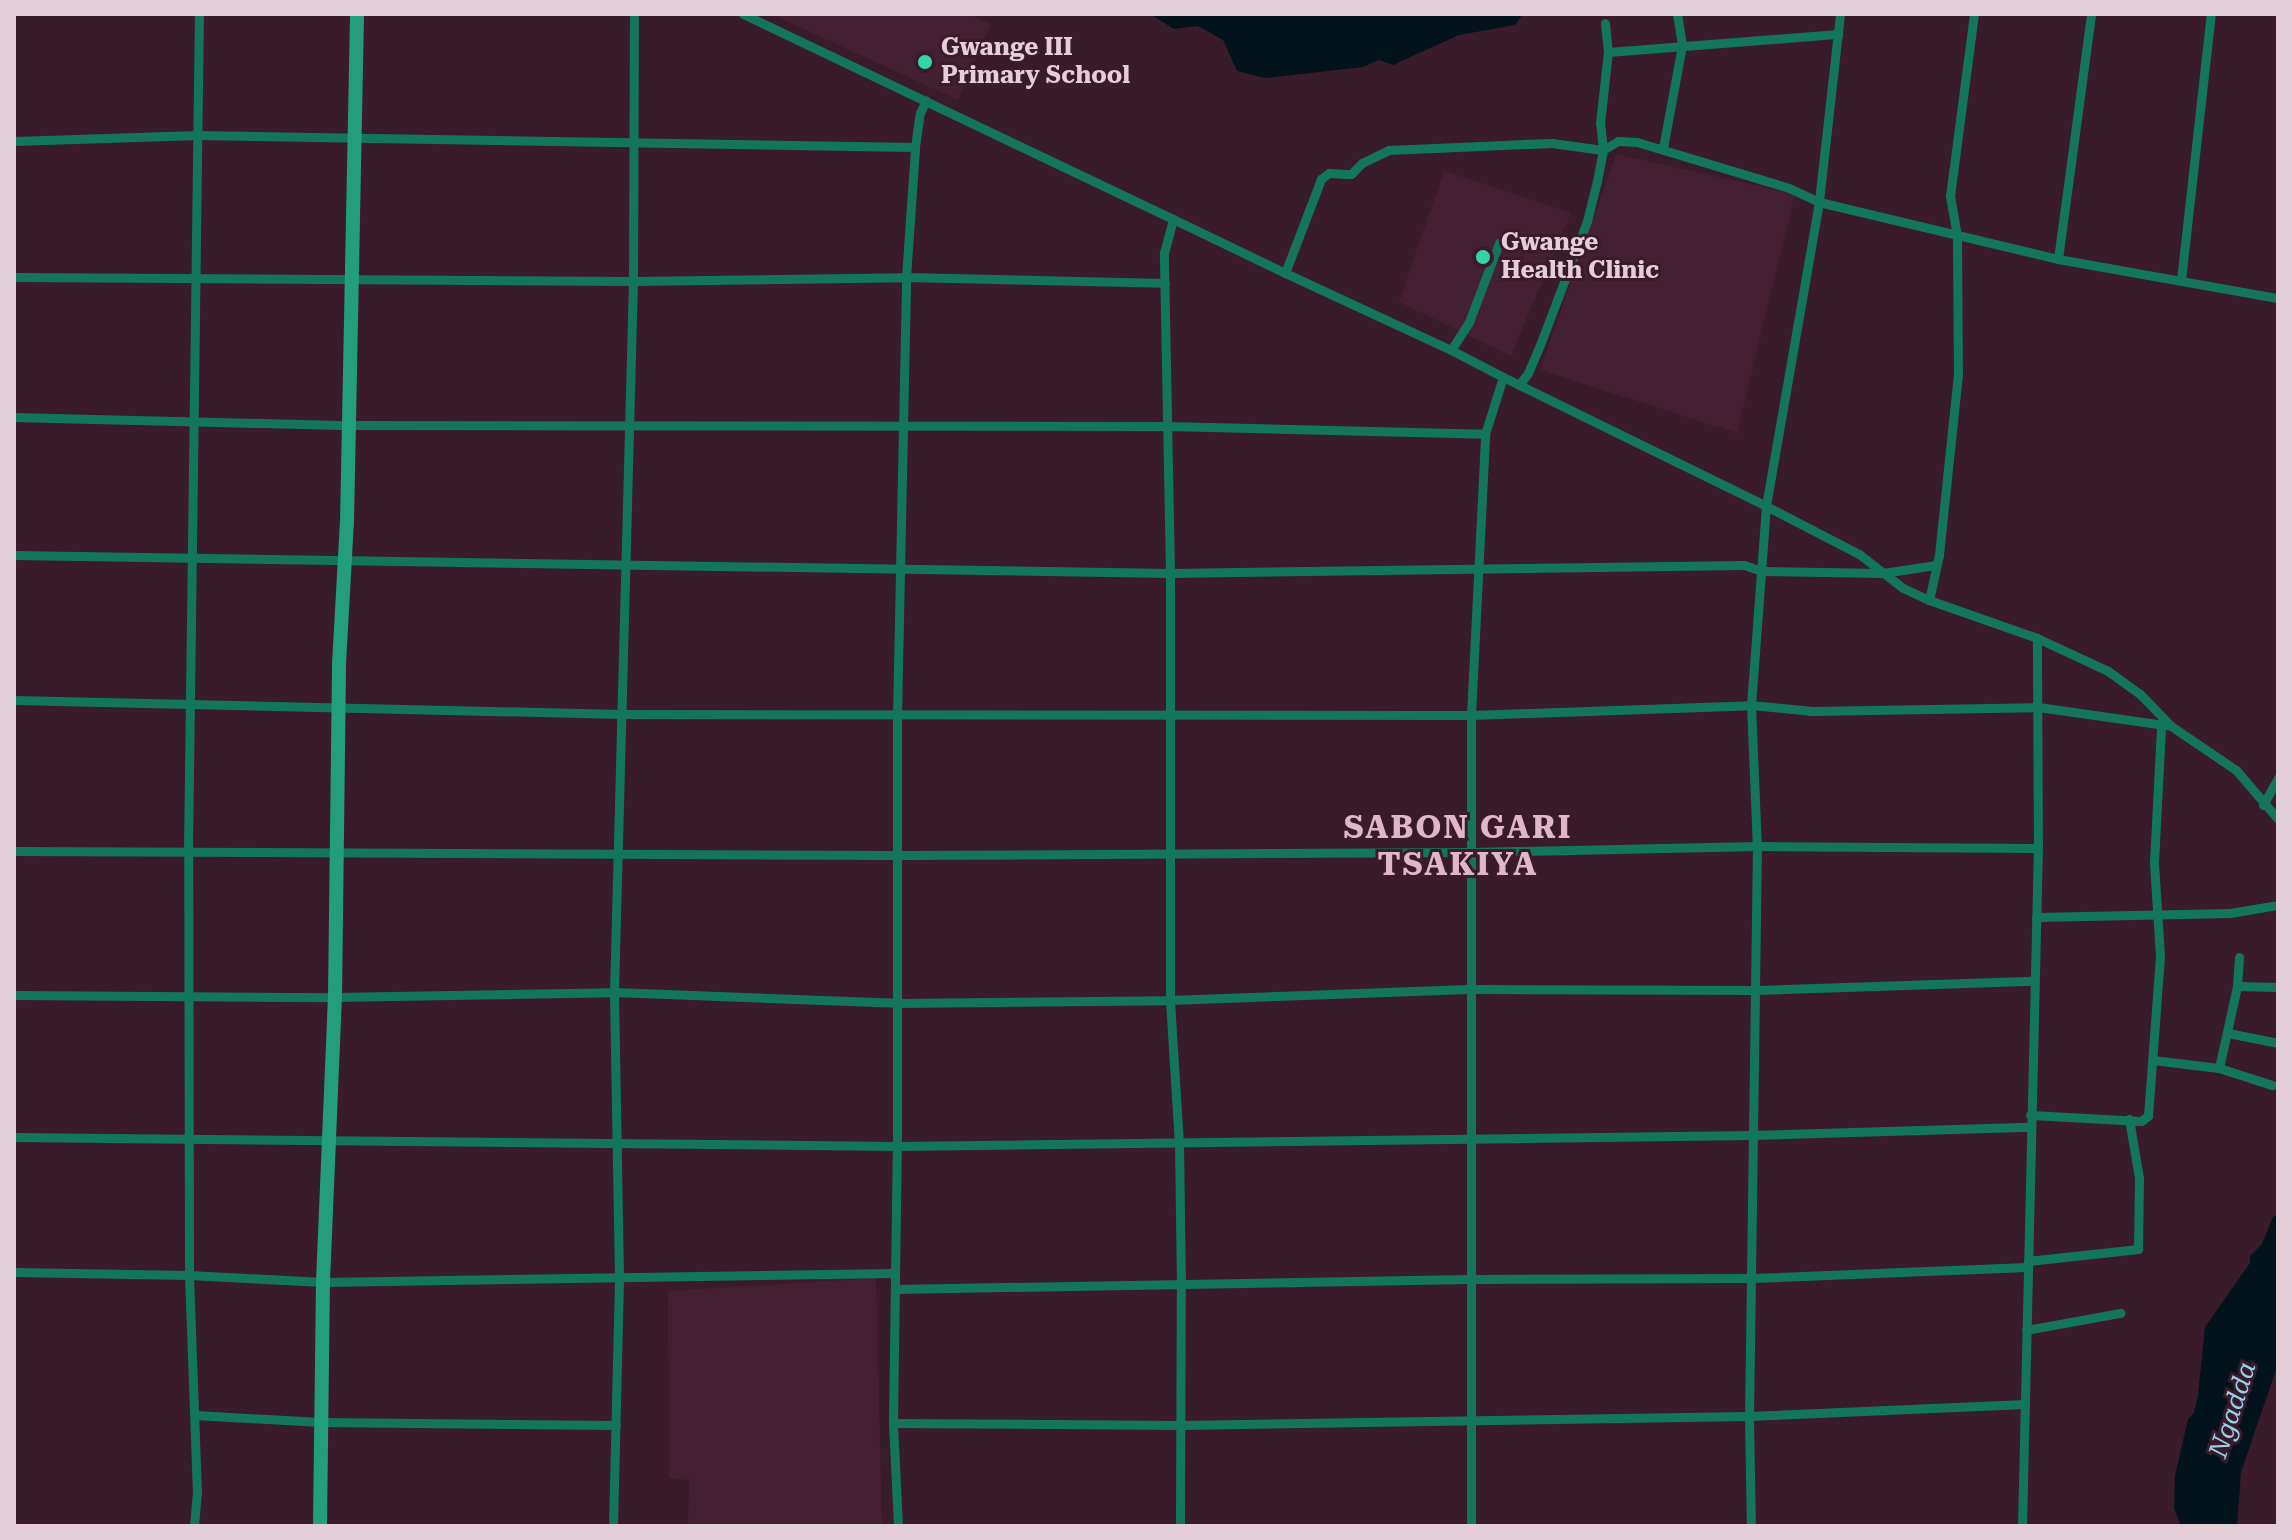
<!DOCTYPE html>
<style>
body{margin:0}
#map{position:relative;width:2292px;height:1540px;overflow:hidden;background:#391b2a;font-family:"Roboto Serif",serif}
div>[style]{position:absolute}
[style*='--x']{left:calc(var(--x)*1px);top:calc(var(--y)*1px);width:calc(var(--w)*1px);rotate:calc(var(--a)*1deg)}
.built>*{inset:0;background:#452033}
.water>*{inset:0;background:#02131b}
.minor>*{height:9px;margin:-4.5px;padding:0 4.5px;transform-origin:4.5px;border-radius:4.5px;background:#13765c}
.secondary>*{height:14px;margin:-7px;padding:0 7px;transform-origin:7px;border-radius:7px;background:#249d7c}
.dots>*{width:22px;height:22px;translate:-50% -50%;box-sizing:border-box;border:4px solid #391b2a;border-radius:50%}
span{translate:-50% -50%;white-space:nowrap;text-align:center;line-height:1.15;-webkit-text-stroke:6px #391b2a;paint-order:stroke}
.poi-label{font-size:24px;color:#e4cfd8;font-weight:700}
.left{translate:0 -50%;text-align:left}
.water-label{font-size:26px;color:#96d1ed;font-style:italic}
.district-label{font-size:32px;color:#e0b7c9;font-weight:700;letter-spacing:2px}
.frame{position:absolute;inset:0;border:16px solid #e4cfd8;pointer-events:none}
</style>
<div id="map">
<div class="built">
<i style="clip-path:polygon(771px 14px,969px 14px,991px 24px,958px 100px)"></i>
<i style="clip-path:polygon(1616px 154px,1795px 194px,1737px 433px,1540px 370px)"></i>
<i style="clip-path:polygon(1444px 171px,1571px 213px,1511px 356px,1399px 302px)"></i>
<i style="clip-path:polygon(876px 1278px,882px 1526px,688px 1526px,689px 1480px,669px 1478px,668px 1291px)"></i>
</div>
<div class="water">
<i style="clip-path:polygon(1150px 14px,1523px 14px,1515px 25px,1459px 35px,1393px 65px,1379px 60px,1363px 67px,1265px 78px,1237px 71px,1223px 40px,1198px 26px,1174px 29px)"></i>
<i style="clip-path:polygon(2278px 1214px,2278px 1364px,2241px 1472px,2237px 1526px,2181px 1526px,2174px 1508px,2175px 1476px,2188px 1419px,2194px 1413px,2198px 1395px,2205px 1327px,2250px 1263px,2250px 1256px,2262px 1244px,2273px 1217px)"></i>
</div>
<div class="minor">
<i style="--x:743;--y:14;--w:476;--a:25.5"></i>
<i style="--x:1840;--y:14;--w:189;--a:96.4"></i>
<i style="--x:1819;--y:202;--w:309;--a:99.9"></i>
<i style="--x:1766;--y:506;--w:105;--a:27.3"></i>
<i style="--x:1859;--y:554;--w:56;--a:37.7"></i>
<i style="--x:1903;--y:588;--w:29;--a:25"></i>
<i style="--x:1974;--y:14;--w:184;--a:97.5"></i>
<i style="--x:1950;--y:196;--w:40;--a:80"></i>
<i style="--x:1957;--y:235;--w:139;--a:89.6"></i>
<i style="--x:1958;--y:374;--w:182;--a:96"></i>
<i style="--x:1939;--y:555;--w:46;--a:102.5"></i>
<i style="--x:1929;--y:600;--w:114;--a:19.4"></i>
<i style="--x:2037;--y:638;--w:78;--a:24.9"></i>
<i style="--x:2108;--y:671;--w:39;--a:36"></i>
<i style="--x:2140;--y:694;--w:45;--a:45.9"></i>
<i style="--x:2171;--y:726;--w:78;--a:34.1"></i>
<i style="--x:2236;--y:770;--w:65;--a:49.4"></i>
<i style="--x:1608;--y:52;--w:231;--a:-4.5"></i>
<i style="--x:14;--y:141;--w:184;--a:-1.9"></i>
<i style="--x:198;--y:135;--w:717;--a:0.96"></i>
<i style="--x:1663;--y:148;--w:105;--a:-79.5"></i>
<i style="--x:1682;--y:45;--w:31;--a:-99"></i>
<i style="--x:2058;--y:259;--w:247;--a:-82.3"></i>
<i style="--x:14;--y:277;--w:619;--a:0.37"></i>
<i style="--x:633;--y:281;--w:273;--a:-0.8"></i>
<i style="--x:906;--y:277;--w:259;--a:1.3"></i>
<i style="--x:2181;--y:280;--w:268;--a:-83.6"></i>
<i style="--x:1451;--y:350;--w:183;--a:-155.1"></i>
<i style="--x:1285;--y:273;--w:101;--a:-69"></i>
<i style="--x:1321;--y:179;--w:10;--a:-37"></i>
<i style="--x:1329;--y:173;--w:22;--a:3"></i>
<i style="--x:1351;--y:174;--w:16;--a:-45"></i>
<i style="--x:1362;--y:163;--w:30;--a:-26"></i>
<i style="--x:1389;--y:150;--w:163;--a:-2.5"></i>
<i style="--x:1552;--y:143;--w:51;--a:7.8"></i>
<i style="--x:1603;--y:150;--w:17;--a:-31"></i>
<i style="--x:1618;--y:141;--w:19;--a:3"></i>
<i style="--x:1637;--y:142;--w:159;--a:16.8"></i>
<i style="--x:1789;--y:188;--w:33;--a:25"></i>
<i style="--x:1819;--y:202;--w:246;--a:13.4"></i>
<i style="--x:2058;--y:259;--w:223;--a:10.1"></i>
<i style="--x:1503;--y:377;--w:293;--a:26.1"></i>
<i style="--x:1766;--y:506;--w:200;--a:94.3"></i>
<i style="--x:1751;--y:705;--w:141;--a:87.6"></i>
<i style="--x:1757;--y:846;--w:570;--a:90.8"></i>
<i style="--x:1749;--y:1416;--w:110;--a:89"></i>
<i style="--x:1519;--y:385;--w:15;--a:-53"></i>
<i style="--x:1528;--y:373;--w:30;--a:-67"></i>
<i style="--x:1540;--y:345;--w:133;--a:-69.2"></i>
<i style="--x:1587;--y:221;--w:41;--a:-76"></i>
<i style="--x:1597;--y:181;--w:32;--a:-79"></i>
<i style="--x:1603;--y:150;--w:27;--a:-96"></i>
<i style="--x:1600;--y:123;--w:71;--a:-83.6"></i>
<i style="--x:1608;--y:52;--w:29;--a:-96"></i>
<i style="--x:14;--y:417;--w:335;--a:1.4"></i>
<i style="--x:349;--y:425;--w:818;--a:0.07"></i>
<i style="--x:1167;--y:426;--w:318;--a:1.4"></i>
<i style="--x:14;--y:555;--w:1156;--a:0.89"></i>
<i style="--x:1170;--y:573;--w:574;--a:-0.8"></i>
<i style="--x:1744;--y:565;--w:18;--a:19"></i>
<i style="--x:1761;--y:571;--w:122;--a:0.9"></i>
<i style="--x:1883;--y:573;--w:54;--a:-8.6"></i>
<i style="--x:14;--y:700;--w:607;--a:1.32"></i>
<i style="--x:621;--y:714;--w:850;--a:0.07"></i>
<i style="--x:1471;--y:715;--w:280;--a:-2"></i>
<i style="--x:1751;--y:705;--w:61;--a:5.6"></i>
<i style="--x:1812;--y:711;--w:226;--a:-1"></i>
<i style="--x:2038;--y:707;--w:134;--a:8.1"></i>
<i style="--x:2263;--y:805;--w:31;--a:-61"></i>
<i style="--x:14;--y:851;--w:885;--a:0.26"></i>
<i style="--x:899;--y:855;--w:571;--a:-0.3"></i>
<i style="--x:1470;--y:852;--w:287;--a:-1.2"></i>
<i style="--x:1757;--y:846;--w:281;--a:0.4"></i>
<i style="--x:2036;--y:917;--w:194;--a:-1.2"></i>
<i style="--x:2230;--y:913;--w:49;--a:-9.5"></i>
<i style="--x:2237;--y:986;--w:41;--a:1.4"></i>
<i style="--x:14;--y:995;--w:321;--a:0.4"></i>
<i style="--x:335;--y:997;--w:279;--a:-1"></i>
<i style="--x:614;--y:992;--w:283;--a:2.2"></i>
<i style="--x:897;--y:1003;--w:273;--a:-0.6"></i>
<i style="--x:1170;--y:1000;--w:299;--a:-2.1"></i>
<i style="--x:1469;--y:989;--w:287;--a:0.2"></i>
<i style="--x:1756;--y:990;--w:277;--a:-1.9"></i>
<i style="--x:2228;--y:1033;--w:51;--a:11.3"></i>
<i style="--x:2153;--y:1060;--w:66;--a:6.9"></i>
<i style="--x:2219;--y:1068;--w:56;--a:17.8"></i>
<i style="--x:2219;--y:1068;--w:84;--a:-77.6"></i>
<i style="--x:2237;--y:986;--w:29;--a:-86"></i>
<i style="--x:2030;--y:1115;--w:111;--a:3.1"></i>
<i style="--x:2141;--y:1121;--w:9;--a:-36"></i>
<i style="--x:2148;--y:1116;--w:160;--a:-85.7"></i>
<i style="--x:2160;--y:956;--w:94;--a:-93.7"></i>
<i style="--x:2154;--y:862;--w:135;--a:-87"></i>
<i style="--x:14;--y:1137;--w:883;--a:0.58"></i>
<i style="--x:897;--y:1146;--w:856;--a:-0.74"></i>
<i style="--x:1753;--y:1135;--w:277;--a:-1.7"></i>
<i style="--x:2028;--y:1261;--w:111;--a:-6.2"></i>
<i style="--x:2138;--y:1249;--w:71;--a:-89.2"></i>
<i style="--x:2139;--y:1178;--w:60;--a:-99.6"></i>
<i style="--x:14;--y:1272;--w:175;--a:1"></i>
<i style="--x:189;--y:1275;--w:134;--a:3"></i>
<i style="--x:323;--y:1282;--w:571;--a:-0.9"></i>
<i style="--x:895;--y:1289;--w:574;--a:-1"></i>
<i style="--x:1469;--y:1279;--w:284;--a:-0.2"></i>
<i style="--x:1753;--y:1278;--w:274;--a:-2.3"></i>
<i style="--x:2026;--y:1330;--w:96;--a:-10.3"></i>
<i style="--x:195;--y:1415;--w:126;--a:3.2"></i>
<i style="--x:321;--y:1422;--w:295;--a:0.6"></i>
<i style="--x:893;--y:1423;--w:289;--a:0.4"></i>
<i style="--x:1182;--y:1425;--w:567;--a:-0.91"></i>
<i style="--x:1749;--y:1416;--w:276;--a:-2.5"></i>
<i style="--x:194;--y:1526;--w:33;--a:-85"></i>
<i style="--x:197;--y:1493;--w:218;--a:-92.1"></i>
<i style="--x:189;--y:1275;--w:424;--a:-90.1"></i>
<i style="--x:188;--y:851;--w:837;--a:-89.25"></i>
<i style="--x:613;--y:1526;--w:247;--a:-88.6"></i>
<i style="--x:619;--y:1279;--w:287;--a:-91"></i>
<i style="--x:614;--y:992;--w:711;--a:-88.47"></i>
<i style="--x:633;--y:281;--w:267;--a:-89.8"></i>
<i style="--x:898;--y:1526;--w:103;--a:-92.8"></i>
<i style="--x:893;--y:1423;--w:277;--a:-89.2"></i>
<i style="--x:897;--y:1146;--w:431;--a:-90"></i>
<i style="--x:897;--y:715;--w:438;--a:-88.8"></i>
<i style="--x:906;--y:277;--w:130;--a:-86"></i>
<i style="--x:915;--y:147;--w:34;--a:-82"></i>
<i style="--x:920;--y:113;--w:14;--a:-65"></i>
<i style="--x:1180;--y:1526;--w:240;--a:-89.8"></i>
<i style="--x:1181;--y:1286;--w:142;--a:-90.8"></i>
<i style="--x:1179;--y:1144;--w:144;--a:-93.6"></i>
<i style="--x:1170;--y:1000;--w:427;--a:-90"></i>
<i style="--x:1170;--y:573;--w:320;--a:-91.1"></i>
<i style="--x:1164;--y:253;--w:35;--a:-75"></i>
<i style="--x:1173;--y:219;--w:124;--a:25.7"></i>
<i style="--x:1471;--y:1526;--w:811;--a:-90"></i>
<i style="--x:1471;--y:715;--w:281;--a:-87.1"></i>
<i style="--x:1485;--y:434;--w:60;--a:-72.5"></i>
<i style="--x:1503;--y:377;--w:59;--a:-152.6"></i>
<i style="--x:1451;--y:350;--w:33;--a:-57"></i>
<i style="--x:1469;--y:322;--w:85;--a:-69.2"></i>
<i style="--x:2022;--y:1526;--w:678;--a:-88.65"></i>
<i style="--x:2038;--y:848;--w:210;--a:-90.3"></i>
</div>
<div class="secondary">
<i style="--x:320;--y:1526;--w:244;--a:-89.3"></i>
<i style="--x:323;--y:1282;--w:285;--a:-87.6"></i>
<i style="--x:335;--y:997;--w:333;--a:-89.3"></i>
<i style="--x:339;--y:664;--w:141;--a:-86.8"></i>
<i style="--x:347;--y:523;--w:509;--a:-88.87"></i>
</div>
<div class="dots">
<i style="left:925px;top:62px;background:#33d4a8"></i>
<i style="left:1483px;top:257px;background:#33d4a8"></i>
</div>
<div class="poi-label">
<span class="left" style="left:941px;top:62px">Gwange III<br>Primary School</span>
<span class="left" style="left:1501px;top:257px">Gwange<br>Health Clinic</span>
</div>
<div class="water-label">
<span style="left:2233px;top:1410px;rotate:-72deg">Ngadda</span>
</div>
<div class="district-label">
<span style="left:1458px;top:846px">SABON GARI<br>TSAKIYA</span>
</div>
<div class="frame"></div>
</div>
